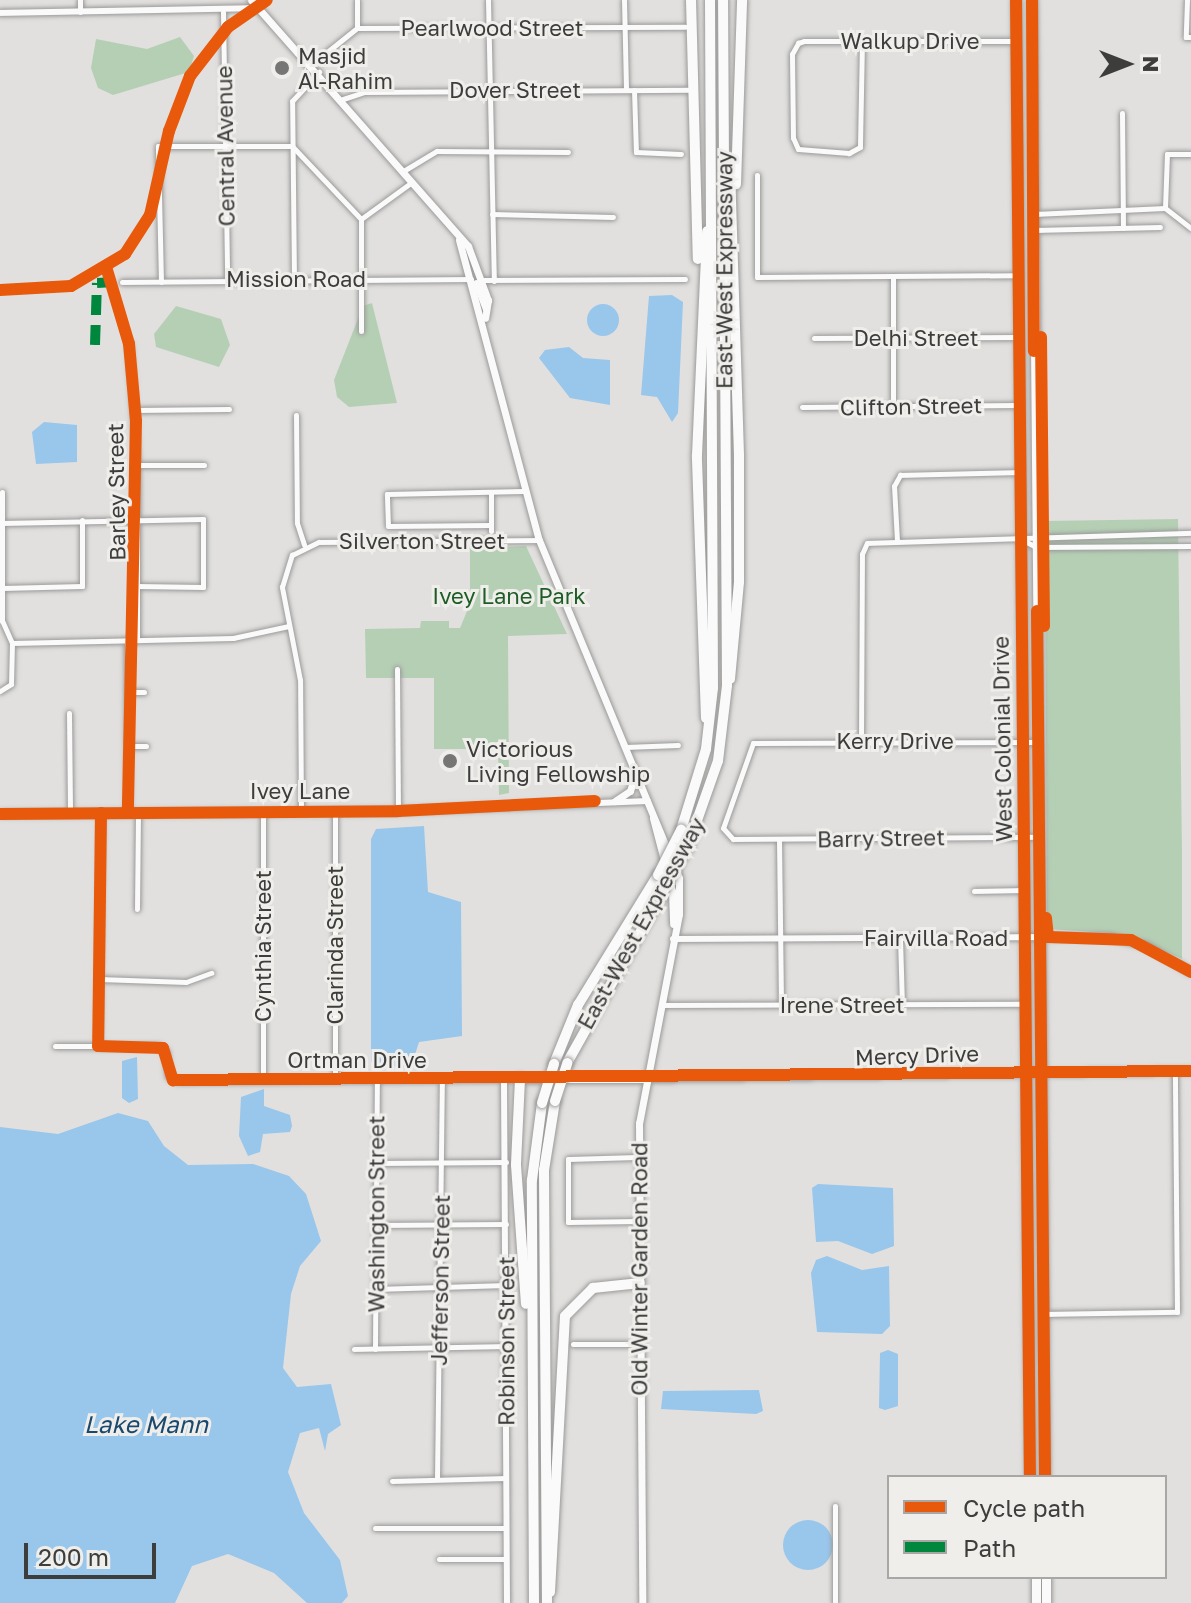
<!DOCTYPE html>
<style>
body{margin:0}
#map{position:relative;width:1191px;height:1603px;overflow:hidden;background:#e1e0de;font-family:"Golos Text",sans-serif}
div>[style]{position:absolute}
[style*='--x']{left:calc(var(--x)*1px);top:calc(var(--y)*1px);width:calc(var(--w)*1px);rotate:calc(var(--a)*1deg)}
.green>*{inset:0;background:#b5cfb5}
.water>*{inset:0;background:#99c6eb}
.round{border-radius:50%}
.roads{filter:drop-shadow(0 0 2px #9b9a99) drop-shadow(0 0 2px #9b9a99)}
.minor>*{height:5px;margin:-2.5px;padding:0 2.5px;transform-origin:2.5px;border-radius:2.5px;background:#fafafa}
.tertiary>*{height:6px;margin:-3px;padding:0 3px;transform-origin:3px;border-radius:3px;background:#fafafa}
.secondary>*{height:7px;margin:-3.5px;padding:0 3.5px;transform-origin:3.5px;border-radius:3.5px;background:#fafafa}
.trunk>*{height:9px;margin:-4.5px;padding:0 4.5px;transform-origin:4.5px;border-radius:4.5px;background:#fafafa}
.motorway>*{height:10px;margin:-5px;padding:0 5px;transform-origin:5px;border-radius:5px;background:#fafafa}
.bridges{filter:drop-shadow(0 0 2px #9b9a99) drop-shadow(0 0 2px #9b9a99)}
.motorway-bridge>*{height:10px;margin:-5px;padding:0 5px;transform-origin:5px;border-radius:5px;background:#fafafa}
.quiet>*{height:10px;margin-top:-5px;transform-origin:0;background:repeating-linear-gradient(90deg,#00873e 0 20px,transparent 0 30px)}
.cycleway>*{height:12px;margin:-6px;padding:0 6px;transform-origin:6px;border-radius:6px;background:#e8590c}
.dots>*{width:22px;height:22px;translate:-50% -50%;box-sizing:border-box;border:4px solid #efeeeb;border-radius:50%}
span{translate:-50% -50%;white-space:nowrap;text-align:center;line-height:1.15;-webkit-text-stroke:6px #efeeeb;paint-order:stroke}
.street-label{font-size:22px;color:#3d3d3c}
.poi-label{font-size:22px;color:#3d3d3c}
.left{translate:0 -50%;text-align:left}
.park-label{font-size:22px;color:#1e5d27}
.water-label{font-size:24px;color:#1a496d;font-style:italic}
.legend{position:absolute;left:887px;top:1475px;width:280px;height:104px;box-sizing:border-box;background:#efeeeb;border:2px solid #a8a7a5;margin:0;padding:10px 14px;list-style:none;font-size:24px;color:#3d3d3c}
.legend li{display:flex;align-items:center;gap:16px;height:40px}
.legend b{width:40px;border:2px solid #a8a7a5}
.north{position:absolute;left:1087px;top:24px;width:80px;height:80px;-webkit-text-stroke:6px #efeeeb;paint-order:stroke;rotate:90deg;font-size:22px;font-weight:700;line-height:32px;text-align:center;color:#3d3d3c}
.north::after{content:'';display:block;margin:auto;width:28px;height:36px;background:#3d3d3c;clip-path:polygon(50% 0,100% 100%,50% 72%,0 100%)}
.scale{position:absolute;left:24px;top:1543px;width:132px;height:36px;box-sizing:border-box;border:4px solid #3d3d3c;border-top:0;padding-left:10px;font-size:24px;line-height:28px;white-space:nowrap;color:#3d3d3c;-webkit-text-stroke:6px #efeeeb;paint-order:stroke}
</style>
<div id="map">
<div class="green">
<i style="clip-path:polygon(180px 37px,194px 56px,189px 72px,113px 95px,98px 88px,91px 68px,96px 39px,147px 49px)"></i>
<i style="clip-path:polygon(372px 303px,397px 403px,349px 407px,337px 397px,334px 380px,363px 306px)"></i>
<i style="clip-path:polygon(176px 306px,221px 319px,230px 345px,219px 367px,156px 347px,154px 334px)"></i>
<i style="clip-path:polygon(1178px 519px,1182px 854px,1182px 959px,1128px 934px,1047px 929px,1045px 521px)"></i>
<i style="clip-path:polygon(526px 546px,567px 634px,508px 636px,509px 793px,499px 795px,498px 749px,434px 749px,434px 678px,366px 678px,365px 629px,420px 628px,421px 621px,449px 621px,449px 628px,460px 628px,470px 604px,470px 548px)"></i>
</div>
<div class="water">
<i style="clip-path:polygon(649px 296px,672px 295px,683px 302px,678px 413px,672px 422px,657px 397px,641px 395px)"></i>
<i class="round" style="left:587px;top:304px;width:32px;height:32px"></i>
<i style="clip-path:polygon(569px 347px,583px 358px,610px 360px,610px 405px,570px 398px,539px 358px,545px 350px)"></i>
<i style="clip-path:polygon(44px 422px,77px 425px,77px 462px,36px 464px,32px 432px)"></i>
<i style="clip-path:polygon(424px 826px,428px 892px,461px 902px,462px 1036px,419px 1042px,411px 1067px,381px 1066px,371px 1062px,371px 839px,376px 829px)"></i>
<i style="clip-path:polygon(137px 1057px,138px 1099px,129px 1103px,122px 1098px,122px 1061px)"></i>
<i style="clip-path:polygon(264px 1089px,264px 1106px,290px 1115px,292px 1126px,290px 1132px,263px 1134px,260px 1152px,248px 1156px,239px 1136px,241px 1097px)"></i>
<i style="clip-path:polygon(118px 1113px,148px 1121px,164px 1146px,188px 1165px,253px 1164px,289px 1176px,306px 1194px,321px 1241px,300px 1266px,291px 1294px,283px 1368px,297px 1387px,331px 1384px,341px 1425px,328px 1434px,325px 1451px,319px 1428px,300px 1433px,288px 1472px,304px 1513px,340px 1560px,348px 1596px,342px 1603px,307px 1603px,274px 1573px,228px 1554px,192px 1566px,175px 1603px,0 1603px,0 1127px,58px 1134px)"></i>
<i style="clip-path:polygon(818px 1184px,893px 1188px,894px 1246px,872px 1254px,838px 1241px,816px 1242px,812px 1188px)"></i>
<i style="clip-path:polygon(827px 1256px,862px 1270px,889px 1266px,890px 1326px,882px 1334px,817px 1332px,811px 1273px,816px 1260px)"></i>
<i style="clip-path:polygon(888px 1350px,898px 1354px,898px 1406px,885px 1410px,879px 1408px,880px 1353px)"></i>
<i style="clip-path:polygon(759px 1390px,763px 1411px,756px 1414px,661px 1409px,663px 1391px)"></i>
<i class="round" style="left:783px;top:1520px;width:50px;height:50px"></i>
</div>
<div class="roads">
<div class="minor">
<i style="--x:80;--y:0;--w:12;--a:90"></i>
<i style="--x:357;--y:0;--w:28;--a:90"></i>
<i style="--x:488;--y:0;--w:281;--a:88.8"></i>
<i style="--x:624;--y:0;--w:90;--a:88.7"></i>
<i style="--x:1187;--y:0;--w:37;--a:92"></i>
<i style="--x:1186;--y:37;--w:5;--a:0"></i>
<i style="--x:223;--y:12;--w:268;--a:89.1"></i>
<i style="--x:862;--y:41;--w:106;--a:91.1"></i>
<i style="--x:860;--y:147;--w:13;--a:151"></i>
<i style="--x:849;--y:153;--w:51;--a:-175.5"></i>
<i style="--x:798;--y:149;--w:12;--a:-114"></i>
<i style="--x:793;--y:138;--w:84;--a:-90.7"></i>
<i style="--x:792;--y:54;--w:13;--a:-61"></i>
<i style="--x:798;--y:43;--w:6;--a:-18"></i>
<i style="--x:804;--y:41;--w:212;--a:0"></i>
<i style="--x:312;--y:64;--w:58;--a:-38.7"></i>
<i style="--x:357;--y:28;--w:328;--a:-0.2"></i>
<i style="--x:634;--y:90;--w:62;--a:88.2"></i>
<i style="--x:636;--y:152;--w:45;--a:2.5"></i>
<i style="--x:343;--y:99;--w:22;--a:-18"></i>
<i style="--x:364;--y:92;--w:325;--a:-0.4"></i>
<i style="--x:1122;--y:113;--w:115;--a:89.5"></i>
<i style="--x:405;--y:170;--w:37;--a:-31"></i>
<i style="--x:437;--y:151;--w:131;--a:0.4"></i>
<i style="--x:757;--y:175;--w:102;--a:90"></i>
<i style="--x:757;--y:277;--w:260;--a:-0.4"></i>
<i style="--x:1165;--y:208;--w:54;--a:-87.9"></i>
<i style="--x:1167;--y:154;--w:24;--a:0"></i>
<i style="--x:492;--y:214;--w:121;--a:1.4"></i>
<i style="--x:1034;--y:214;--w:131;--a:-2.6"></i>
<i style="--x:1165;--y:208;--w:33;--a:38"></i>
<i style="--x:361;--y:219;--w:112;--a:90"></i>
<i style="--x:361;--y:219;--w:63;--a:-36"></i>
<i style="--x:1034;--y:230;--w:126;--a:-1.4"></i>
<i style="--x:893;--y:276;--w:130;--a:90"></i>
<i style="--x:294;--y:280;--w:179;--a:-90.6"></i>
<i style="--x:292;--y:101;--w:40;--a:-47"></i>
<i style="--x:482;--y:280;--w:203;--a:-0.3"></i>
<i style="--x:122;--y:282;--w:349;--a:-0.5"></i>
<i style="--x:161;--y:282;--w:136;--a:-91.3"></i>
<i style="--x:158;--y:146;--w:134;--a:0"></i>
<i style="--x:292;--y:146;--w:100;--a:46.6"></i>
<i style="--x:814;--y:338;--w:204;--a:-0.3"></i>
<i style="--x:129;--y:344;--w:121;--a:86.2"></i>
<i style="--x:137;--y:465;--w:174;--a:90"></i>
<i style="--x:802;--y:407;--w:217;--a:-0.5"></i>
<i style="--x:134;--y:410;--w:95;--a:-0.6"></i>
<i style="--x:296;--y:415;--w:108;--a:89.5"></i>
<i style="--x:297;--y:523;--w:23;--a:72"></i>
<i style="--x:137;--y:465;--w:67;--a:0"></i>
<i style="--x:1;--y:523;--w:202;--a:-1.1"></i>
<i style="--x:203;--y:519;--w:68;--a:90"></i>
<i style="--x:203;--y:587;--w:66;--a:-179.1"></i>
<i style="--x:491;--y:525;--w:103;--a:179.4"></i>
<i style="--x:388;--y:526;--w:32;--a:-92"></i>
<i style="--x:387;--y:494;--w:136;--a:-1.3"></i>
<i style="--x:491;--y:531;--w:39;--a:-90"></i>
<i style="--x:1021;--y:539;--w:17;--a:28"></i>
<i style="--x:1036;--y:547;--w:155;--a:-0.4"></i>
<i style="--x:897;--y:541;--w:55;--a:-93.1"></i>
<i style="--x:894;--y:486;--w:13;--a:-61"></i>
<i style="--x:900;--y:475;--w:119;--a:-1.4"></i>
<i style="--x:2;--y:588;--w:80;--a:-1.4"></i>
<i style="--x:82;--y:586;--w:66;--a:-90"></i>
<i style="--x:127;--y:639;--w:173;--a:89.7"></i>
<i style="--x:12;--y:643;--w:221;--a:-1.3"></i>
<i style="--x:233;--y:638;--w:57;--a:-12.1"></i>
<i style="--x:397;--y:669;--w:142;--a:89.6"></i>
<i style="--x:0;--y:691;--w:13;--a:-32"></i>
<i style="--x:11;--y:684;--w:41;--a:-88.6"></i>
<i style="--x:12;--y:643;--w:24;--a:-114"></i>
<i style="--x:2;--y:621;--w:129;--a:-90"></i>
<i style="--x:128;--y:692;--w:16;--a:0"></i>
<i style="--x:69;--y:713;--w:100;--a:89.4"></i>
<i style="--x:861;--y:741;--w:187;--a:-89.7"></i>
<i style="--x:862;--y:554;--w:12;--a:-66"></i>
<i style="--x:867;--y:543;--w:324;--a:-1.8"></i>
<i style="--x:1038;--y:742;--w:285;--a:179.8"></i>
<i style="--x:753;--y:743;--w:90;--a:109.4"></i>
<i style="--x:723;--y:828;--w:15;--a:48"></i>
<i style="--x:733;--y:839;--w:306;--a:-0.4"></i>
<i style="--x:128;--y:746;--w:18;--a:0"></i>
<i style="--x:625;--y:747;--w:53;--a:-2.2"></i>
<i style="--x:263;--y:811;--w:269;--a:90"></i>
<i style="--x:301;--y:811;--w:131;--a:-90.4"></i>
<i style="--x:300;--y:680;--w:95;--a:-101"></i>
<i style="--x:282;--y:587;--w:34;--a:-73"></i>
<i style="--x:292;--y:555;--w:30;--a:-26"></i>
<i style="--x:319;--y:542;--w:220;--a:-0.5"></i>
<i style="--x:335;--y:811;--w:268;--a:90"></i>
<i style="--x:779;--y:839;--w:166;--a:89.3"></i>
<i style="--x:974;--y:891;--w:50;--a:-1.1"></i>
<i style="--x:137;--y:909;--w:97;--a:-89.4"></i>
<i style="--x:900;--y:938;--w:67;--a:88.3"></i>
<i style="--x:99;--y:979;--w:87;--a:2"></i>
<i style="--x:186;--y:982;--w:27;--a:-20"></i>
<i style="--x:661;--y:1005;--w:364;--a:-0.2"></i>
<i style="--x:55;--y:1046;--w:103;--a:0"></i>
<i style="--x:158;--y:1046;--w:9;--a:32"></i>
<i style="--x:166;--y:1051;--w:25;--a:85"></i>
<i style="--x:168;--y:1076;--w:11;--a:27"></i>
<i style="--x:178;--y:1081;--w:326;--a:-0.4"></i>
<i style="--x:98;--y:1046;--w:233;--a:-89.3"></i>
<i style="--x:637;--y:1157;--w:69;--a:178.3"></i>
<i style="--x:568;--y:1159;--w:63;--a:90"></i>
<i style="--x:568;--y:1222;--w:70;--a:-0.8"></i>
<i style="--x:376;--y:1163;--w:130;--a:-0.4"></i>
<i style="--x:375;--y:1225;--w:131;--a:-0.4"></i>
<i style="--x:375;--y:1289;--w:131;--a:-1.7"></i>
<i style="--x:1043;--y:1314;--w:134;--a:-0.9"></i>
<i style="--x:1177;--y:1312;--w:241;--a:-90.5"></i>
<i style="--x:573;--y:1344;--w:67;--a:0"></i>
<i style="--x:354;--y:1349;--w:152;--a:-1.1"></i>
<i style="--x:375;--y:1349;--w:270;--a:-89.6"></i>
<i style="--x:437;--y:1479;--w:398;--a:-89.3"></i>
<i style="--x:392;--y:1481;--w:114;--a:-1.5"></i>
<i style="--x:835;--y:1506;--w:97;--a:90"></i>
<i style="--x:375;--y:1528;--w:131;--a:0"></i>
<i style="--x:439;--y:1559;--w:67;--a:0"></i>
</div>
<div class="tertiary">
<i style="--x:0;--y:13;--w:259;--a:-1.1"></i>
<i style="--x:0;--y:814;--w:398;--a:-0.4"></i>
<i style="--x:398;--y:811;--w:250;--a:-2.3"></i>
<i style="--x:673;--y:939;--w:437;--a:-0.3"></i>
<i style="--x:1110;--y:937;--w:37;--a:13"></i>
<i style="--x:1146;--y:945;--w:52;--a:31"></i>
<i style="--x:643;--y:1079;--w:548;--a:-0.84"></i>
<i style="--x:507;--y:1603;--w:524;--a:-90.33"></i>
<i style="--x:504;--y:1079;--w:16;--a:0"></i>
</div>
<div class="secondary">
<i style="--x:251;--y:0;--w:328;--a:48.6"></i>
<i style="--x:468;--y:246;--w:58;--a:69.7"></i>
<i style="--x:488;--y:300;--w:18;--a:99"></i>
<i style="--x:459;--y:240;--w:310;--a:75.1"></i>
<i style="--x:539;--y:540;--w:366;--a:67.5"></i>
<i style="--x:679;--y:878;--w:36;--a:90"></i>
<i style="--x:679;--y:914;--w:213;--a:100.8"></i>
<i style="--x:639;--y:1123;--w:480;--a:89.6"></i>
<i style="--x:476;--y:283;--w:28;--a:69"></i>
<i style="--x:615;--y:801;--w:18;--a:-34"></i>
<i style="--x:630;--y:791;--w:17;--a:-73"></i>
<i style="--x:653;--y:818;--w:75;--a:75.4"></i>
<i style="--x:672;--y:891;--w:33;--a:88"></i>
<i style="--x:520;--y:1079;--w:123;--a:0"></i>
</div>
<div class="trunk">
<i style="--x:1016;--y:0;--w:1477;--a:89.46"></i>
<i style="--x:1032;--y:0;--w:1477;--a:89.5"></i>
<i style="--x:1036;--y:1577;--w:26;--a:90"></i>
<i style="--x:1046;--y:1577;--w:26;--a:90"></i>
</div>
<div class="motorway">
<i style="--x:691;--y:0;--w:259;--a:88.5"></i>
<i style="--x:736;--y:184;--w:184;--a:-88.1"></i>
<i style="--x:730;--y:679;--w:97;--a:-84.7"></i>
<i style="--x:739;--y:582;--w:127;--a:-90"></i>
<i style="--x:739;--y:455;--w:283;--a:-91.8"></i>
<i style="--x:706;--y:718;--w:263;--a:-92"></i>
<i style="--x:697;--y:455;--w:224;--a:-87.4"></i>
<i style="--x:681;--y:830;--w:85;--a:-72.8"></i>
<i style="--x:706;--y:749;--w:61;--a:-83.5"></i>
<i style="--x:713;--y:688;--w:688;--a:-90.25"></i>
<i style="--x:688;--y:846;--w:90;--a:-70.6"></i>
<i style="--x:718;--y:761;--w:77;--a:-83.2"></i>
<i style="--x:727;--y:685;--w:685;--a:-90.33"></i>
<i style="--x:567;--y:1063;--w:190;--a:-60.7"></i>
<i style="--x:554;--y:1064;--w:64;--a:-67.9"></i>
<i style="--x:578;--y:1005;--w:153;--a:-58.4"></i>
<i style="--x:520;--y:1079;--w:86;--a:92.7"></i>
<i style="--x:516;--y:1165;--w:139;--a:85.9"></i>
<i style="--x:550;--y:1592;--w:276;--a:-86.9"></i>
<i style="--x:565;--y:1316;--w:40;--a:-45"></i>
<i style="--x:593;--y:1288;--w:47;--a:-6.1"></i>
<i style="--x:534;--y:1603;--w:423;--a:-90.3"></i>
<i style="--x:532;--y:1180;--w:78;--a:-82.6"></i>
<i style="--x:547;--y:1603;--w:433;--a:-90.4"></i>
<i style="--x:544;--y:1170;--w:70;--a:-80.9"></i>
</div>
</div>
<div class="bridges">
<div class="motorway-bridge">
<i style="--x:658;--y:875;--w:51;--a:-62.9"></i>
<i style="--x:660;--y:897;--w:58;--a:-61.2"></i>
<i style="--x:555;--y:1101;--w:40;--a:-72"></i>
<i style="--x:542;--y:1103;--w:41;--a:-72.9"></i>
</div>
</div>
<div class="quiet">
<i style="--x:95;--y:345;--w:62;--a:-88.2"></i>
<i style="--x:97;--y:283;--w:17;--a:-3"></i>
</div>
<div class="cycleway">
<i style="--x:1016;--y:0;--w:1477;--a:89.46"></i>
<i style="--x:1032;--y:0;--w:351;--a:89.7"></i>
<i style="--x:107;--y:270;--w:77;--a:73.4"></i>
<i style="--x:129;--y:344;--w:77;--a:84.8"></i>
<i style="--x:136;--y:421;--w:391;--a:91.2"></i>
<i style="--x:0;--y:290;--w:71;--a:-3.2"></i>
<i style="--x:71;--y:286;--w:63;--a:-30.7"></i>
<i style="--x:125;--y:254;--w:46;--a:-57.3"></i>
<i style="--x:150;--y:215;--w:86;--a:-77.3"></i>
<i style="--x:169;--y:131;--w:59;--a:-69.1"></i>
<i style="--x:190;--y:76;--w:62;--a:-52.2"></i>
<i style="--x:228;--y:27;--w:47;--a:-34.7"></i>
<i style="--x:1041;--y:337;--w:289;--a:89.4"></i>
<i style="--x:1037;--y:611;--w:866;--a:89.47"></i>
<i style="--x:101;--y:813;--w:233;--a:90.7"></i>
<i style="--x:98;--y:1046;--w:65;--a:1.8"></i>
<i style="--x:163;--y:1048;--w:34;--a:73"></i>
<i style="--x:173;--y:1080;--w:1018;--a:-0.51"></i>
<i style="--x:0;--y:814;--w:398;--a:-0.4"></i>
<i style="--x:398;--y:811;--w:197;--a:-2.9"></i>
<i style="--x:1046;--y:918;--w:19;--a:84"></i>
<i style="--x:1048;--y:937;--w:83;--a:2.1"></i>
<i style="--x:1131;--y:940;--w:68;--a:28.1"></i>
</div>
<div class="dots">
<i style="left:282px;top:68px;background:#767675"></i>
<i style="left:450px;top:761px;background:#767675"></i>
</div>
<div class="street-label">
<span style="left:492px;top:28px">Pearlwood Street</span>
<span style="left:910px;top:41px">Walkup Drive</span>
<span style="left:515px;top:90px">Dover Street</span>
<span style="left:225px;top:146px;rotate:-91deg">Central Avenue</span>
<span style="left:724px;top:270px;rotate:-90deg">East-West Expressway</span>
<span style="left:296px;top:279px">Mission Road</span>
<span style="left:916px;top:338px">Delhi Street</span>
<span style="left:911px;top:406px;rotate:-1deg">Clifton Street</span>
<span style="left:116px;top:492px;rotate:-91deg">Barley Street</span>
<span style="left:422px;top:541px">Silverton Street</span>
<span style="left:1002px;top:739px;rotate:-91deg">West Colonial Drive</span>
<span style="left:895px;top:741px">Kerry Drive</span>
<span style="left:300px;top:791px">Ivey Lane</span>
<span style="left:881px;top:838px;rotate:-1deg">Barry Street</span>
<span style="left:641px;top:923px;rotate:-61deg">East-West Expressway</span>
<span style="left:936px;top:938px">Fairvilla Road</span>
<span style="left:335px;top:945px;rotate:-90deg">Clarinda Street</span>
<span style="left:263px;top:946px;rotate:-90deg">Cynthia Street</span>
<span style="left:842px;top:1005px">Irene Street</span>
<span style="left:917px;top:1055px;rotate:-2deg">Mercy Drive</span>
<span style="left:357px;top:1060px">Ortman Drive</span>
<span style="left:376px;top:1214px;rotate:-90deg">Washington Street</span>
<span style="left:639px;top:1269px;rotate:-90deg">Old Winter Garden Road</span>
<span style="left:440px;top:1280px;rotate:-89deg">Jefferson Street</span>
<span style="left:506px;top:1341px;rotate:-90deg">Robinson Street</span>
</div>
<div class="poi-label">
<span class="left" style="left:298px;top:68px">Masjid<br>Al-Rahim</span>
<span class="left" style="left:466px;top:761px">Victorious<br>Living Fellowship</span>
</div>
<div class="park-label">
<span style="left:509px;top:596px">Ivey Lane Park</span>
</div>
<div class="water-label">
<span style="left:146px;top:1424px">Lake Mann</span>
</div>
<ul class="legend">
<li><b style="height:10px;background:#e8590c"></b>Cycle path</li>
<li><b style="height:10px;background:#00873e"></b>Path</li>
</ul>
<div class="north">N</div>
<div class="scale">200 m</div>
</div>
